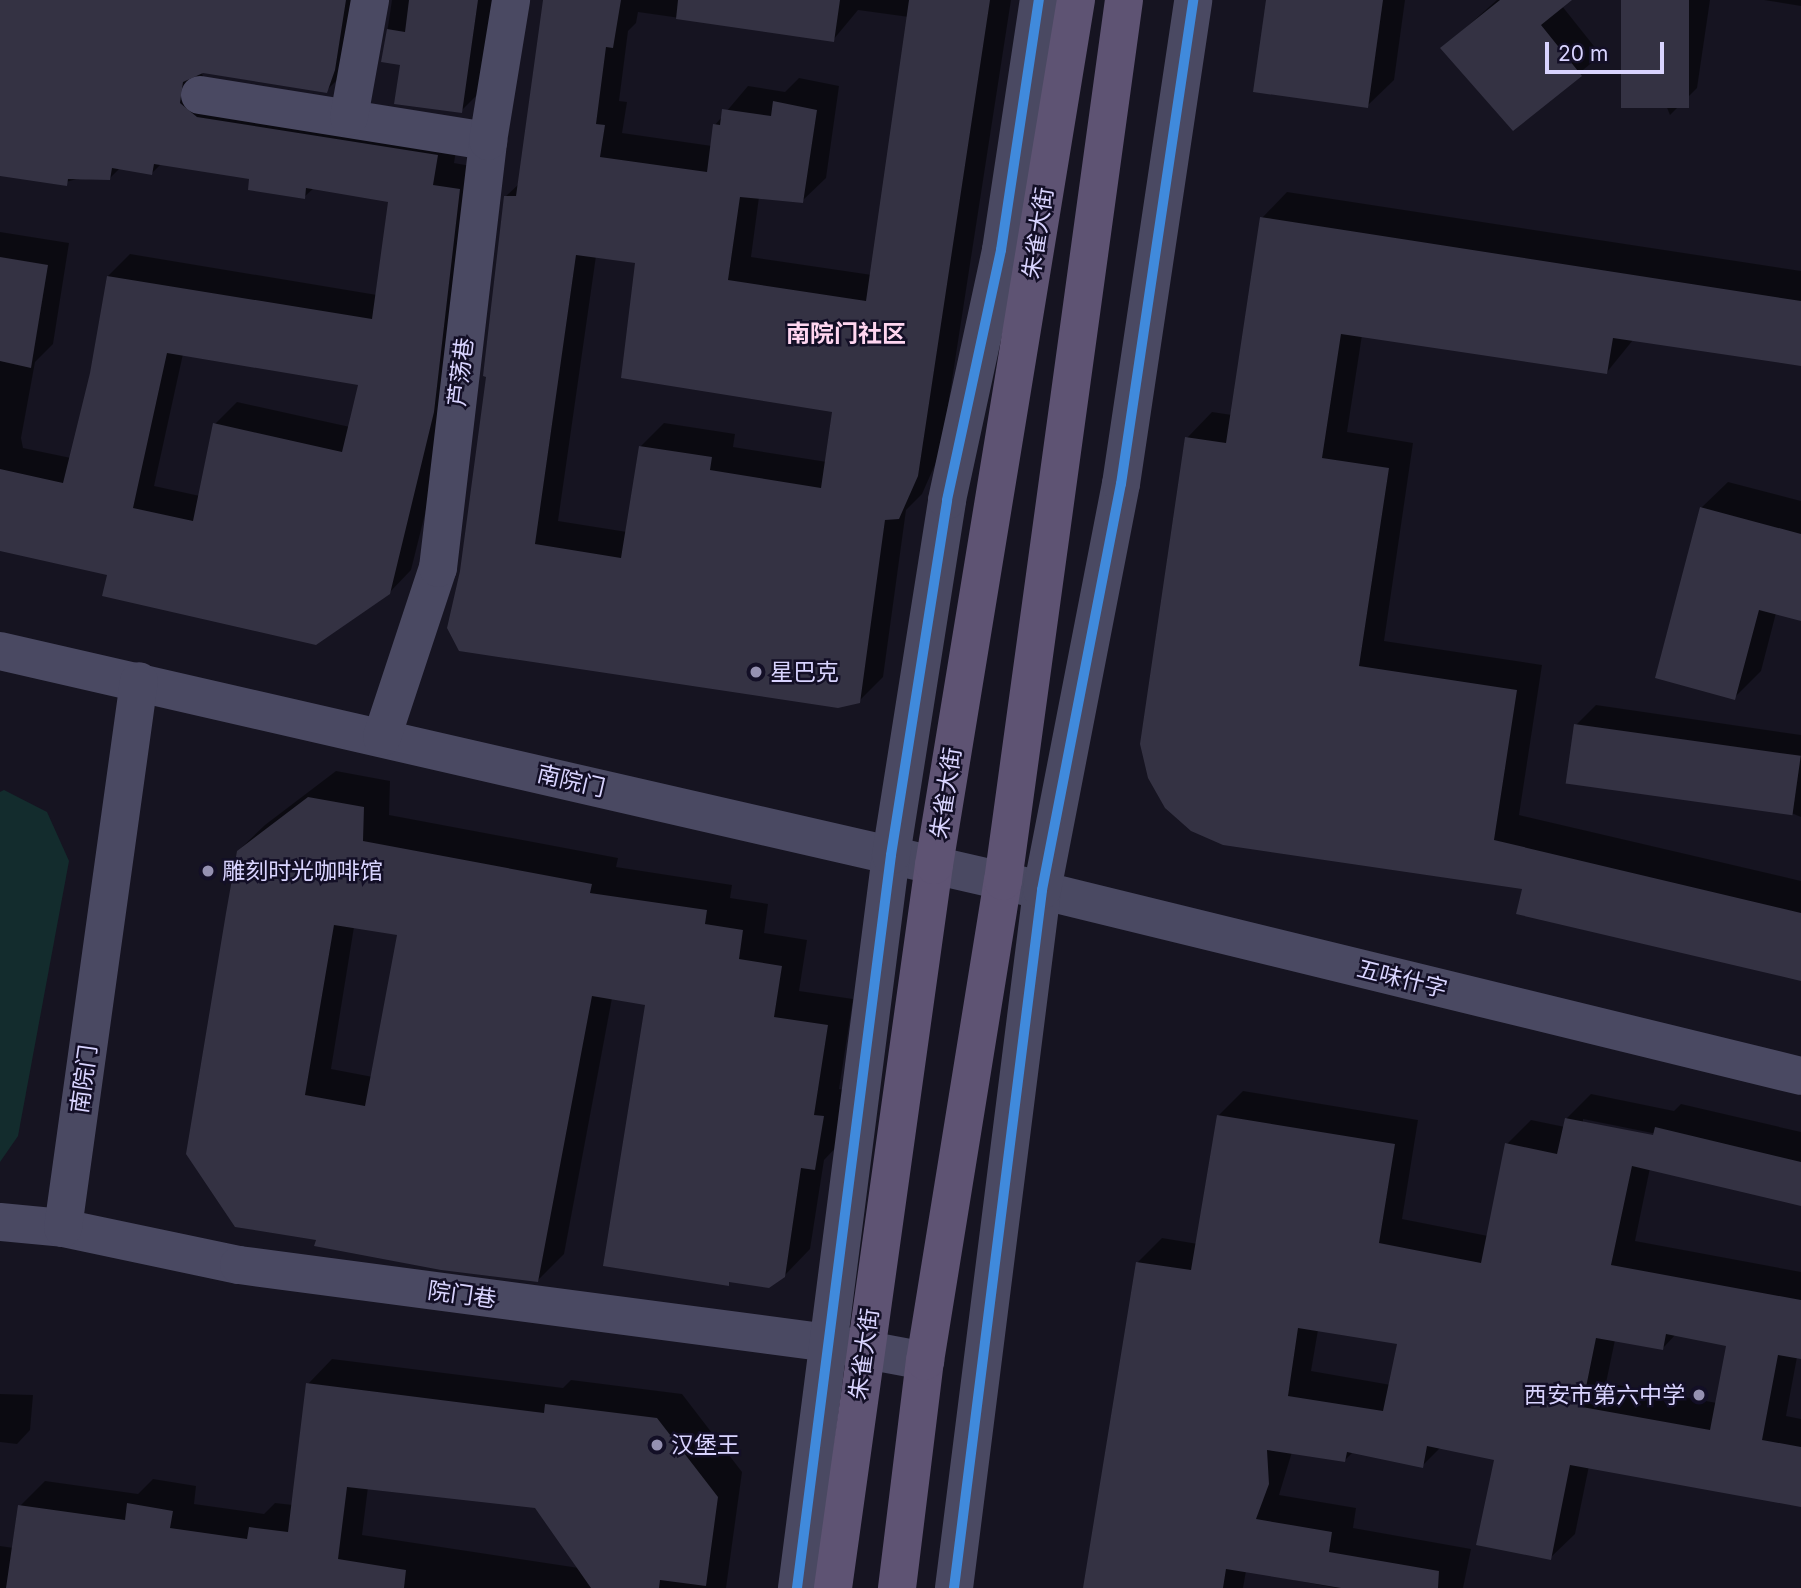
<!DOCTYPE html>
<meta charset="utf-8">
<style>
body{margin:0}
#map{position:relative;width:1801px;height:1588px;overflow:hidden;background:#161421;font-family:Inter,"Noto Sans SC",sans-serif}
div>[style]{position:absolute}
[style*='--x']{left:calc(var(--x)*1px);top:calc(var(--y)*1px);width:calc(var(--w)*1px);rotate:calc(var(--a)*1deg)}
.green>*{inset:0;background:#132c2d}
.shadow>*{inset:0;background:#0007}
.building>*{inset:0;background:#343243;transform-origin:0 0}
.minor>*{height:38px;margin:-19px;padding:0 19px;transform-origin:19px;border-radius:19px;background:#4a4962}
.major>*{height:38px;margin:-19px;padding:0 19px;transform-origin:19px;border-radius:19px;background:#5e5373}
.cycleway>*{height:10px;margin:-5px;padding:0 5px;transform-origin:5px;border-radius:5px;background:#408adc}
.dots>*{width:19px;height:19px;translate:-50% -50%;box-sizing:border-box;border:4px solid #130f26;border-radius:50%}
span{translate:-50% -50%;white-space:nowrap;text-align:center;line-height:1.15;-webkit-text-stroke:5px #130f26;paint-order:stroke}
.street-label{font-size:23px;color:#d9d4ff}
.poi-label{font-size:23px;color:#d9d4ff}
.left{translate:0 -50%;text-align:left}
.right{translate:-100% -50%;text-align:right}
.neighbourhood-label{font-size:24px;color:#ffd6f0;font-weight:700}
.scale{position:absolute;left:1545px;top:42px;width:119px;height:32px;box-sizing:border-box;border:4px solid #d9d4ff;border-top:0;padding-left:9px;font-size:21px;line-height:24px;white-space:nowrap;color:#d9d4ff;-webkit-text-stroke:5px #130f26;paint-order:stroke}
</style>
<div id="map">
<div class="green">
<i style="clip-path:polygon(4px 790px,47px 812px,69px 861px,18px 1136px,0 1162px,0 792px)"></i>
</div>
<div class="shadow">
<i style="clip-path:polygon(evenodd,0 0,364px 0,348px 69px,326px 91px,201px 71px,208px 90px,459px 133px,454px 163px,482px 168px,456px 389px,411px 570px,389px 593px,109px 573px,0 549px,0 232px,69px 243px,53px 344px,35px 362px,21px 438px,23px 448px,71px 458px,92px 373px,108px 276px,130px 254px,377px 295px,390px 201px,314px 188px,304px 197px,251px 178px,162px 163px,152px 173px,120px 168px,110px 178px,91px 175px,66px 182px,0 165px,0 0,183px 354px,360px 384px,350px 427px,237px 402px,215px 424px,200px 496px,154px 486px,183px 354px)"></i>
<i style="clip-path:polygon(392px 0,496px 0,483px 89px,461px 111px,402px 63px,383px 60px)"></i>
<i style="clip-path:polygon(evenodd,545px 0,1011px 0,941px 451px,922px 494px,906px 510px,883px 677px,859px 701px,461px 571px,488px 375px,505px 197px,520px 183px,545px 0,858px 10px,909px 17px,872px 275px,751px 257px,759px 197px,802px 201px,826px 178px,839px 86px,799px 78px,785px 92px,748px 86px,715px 125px,712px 146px,622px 133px,627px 102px,619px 101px,628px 31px,636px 23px,638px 12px,833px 40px,858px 10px,545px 0,596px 256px,637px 262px,834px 410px,827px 462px,733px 447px,735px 434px,664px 423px,640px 447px,627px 532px,558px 521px,596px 256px)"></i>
<i style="clip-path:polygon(1268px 0,1405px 0,1394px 80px,1367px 106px)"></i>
<i style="clip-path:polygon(1497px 0,1570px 0,1562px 6px,1601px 55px,1513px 128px,1443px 48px)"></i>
<i style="clip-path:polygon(1623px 0,1710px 0,1697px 88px,1670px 115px)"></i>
<i style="clip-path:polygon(1764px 0,1801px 0,1801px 6px)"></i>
<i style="clip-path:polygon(1287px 192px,1801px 271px,1801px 364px,1633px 340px,1607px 372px,1362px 335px,1347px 432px,1413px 443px,1384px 641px,1542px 665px,1519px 815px,1801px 881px,1801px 979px,1524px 888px,1187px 438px,1212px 412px,1232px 415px,1262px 218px)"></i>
<i style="clip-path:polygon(1728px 482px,1801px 501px,1801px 619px,1776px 613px,1761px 671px,1734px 698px,1701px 508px)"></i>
<i style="clip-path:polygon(1596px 705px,1801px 735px,1801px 817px,1576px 725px)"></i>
<i style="clip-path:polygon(evenodd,336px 771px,390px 781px,389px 815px,618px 858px,616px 867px,732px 885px,730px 898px,768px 904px,764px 933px,807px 940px,799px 991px,853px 999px,839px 1089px,849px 1091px,841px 1142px,824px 1160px,810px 1249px,784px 1276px,647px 1004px,612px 998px,564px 1254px,537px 1281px,318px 1239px,238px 851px,265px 825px,336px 771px,354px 927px,399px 934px,373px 1077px,331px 1069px,354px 927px)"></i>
<i style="clip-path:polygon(evenodd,1243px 1091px,1418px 1120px,1402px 1219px,1488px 1236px,1507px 1144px,1531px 1120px,1565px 1127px,1567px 1118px,1591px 1094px,1674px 1111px,1681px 1104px,1801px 1132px,1801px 1205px,1650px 1168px,1635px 1241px,1801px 1272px,1801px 1358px,1797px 1357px,1786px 1416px,1801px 1419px,1801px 1505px,1589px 1466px,1575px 1534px,1550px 1558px,1496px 1459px,1441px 1447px,1422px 1466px,1354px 1451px,1345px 1460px,1292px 1452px,1279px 1495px,1356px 1508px,1353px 1528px,1471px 1549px,1463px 1588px,1336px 1588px,1246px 1571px,1243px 1588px,1085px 1588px,1138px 1262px,1162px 1238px,1198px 1244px,1218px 1116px,1243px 1091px,1583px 1119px,1662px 1135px,1661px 1139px,1583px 1123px,1583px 1119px,1243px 1091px,1318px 1330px,1399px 1343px,1391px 1385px,1311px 1371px,1318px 1330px,1243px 1091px,1676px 1334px,1728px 1344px,1717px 1403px,1606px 1383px,1615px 1340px,1663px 1348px,1676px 1334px)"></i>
<i style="clip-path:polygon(evenodd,332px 1359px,563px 1388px,571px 1380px,682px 1394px,742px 1472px,726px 1588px,0 1588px,0 1546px,14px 1548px,20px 1506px,45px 1481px,138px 1494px,153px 1479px,196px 1486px,194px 1504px,264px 1514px,275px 1503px,293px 1505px,308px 1384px,332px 1359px,368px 1487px,536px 1506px,579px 1568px,362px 1535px,368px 1487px)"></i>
<i style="clip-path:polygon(0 1394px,33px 1395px,30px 1430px,17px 1444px,0 1442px)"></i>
</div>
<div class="building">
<i style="clip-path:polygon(evenodd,0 0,346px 0,335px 70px,327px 93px,203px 73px,183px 82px,180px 103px,197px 117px,438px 155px,433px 185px,460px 189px,434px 412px,390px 594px,316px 645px,102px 596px,107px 575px,0 551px,0 469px,63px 483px,90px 373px,107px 276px,372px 319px,388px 202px,306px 188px,305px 199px,248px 190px,249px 179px,154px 164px,152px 175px,112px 168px,110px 180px,68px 179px,67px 186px,0 176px,0 0,167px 353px,358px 385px,342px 452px,213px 423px,193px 521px,133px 508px,167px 353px)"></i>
<i style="clip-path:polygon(409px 0,478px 0,462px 113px,394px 104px,400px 65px,381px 62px,387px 29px,405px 32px)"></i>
<i style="clip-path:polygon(evenodd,543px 0,621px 0,613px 48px,606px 47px,596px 124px,605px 125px,600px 157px,707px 172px,713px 124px,720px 125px,722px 109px,771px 116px,773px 101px,817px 110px,803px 203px,740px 197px,728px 280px,866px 301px,909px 0,990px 0,918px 476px,899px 519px,885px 520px,860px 703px,838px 708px,459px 651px,447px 628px,460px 571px,486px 377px,483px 376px,504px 196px,516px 196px,543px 0,576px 255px,635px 263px,621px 378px,832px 412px,821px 488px,710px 470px,712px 457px,639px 446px,621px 558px,535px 544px,576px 255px)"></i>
<i style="clip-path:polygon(678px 0,840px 0,834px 42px,676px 19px)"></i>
<i style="clip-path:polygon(1266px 0,1383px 0,1368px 108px,1253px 92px)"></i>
<i style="clip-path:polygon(1500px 0,1572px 0,1541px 25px,1582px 76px,1513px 131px,1440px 48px)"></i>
<i style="left:1621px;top:0;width:68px;height:108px"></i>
<i style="clip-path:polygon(1260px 217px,1801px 301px,1801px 366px,1613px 338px,1607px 374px,1341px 334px,1322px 458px,1389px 468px,1359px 666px,1517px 690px,1494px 840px,1801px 913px,1801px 981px,1516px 914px,1522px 889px,1223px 845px,1191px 831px,1165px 808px,1148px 778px,1140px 744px,1185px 437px,1226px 443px)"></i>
<i style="clip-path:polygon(0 257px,48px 265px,31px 368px,0 361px)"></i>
<i style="clip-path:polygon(1700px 507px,1801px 534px,1801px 621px,1759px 610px,1735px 700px,1655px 678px)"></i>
<i style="left:1574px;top:724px;width:229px;height:60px;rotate:8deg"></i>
<i style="clip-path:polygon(evenodd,308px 797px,364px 807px,363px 841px,592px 884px,590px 893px,707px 910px,705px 924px,743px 930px,739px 959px,782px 966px,774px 1017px,828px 1025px,814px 1115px,824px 1116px,815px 1170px,801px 1168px,785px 1277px,769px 1288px,729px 1282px,729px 1286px,603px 1266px,645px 1005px,592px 996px,538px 1282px,441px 1270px,314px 1246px,316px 1240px,235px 1227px,186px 1154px,226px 913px,237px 851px,308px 797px,334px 925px,397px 935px,365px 1106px,305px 1095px,334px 925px)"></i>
<i style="clip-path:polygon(evenodd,1217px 1115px,1395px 1144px,1379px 1243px,1481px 1263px,1505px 1143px,1557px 1154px,1565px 1118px,1653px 1135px,1655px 1127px,1801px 1162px,1801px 1206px,1632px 1166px,1611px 1265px,1801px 1300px,1801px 1359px,1778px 1355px,1762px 1440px,1801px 1447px,1801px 1507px,1570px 1465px,1551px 1560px,1476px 1545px,1494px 1460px,1427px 1446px,1423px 1468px,1347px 1452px,1345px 1462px,1267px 1450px,1269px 1484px,1256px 1519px,1332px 1532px,1329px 1552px,1439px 1571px,1438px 1588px,1341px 1588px,1226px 1569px,1223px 1588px,1083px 1588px,1136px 1262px,1191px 1270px,1217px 1115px,1298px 1328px,1397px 1344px,1383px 1411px,1288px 1396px,1298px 1328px,1217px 1115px,1666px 1334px,1726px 1346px,1710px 1430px,1582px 1407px,1596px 1338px,1663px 1350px,1666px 1334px)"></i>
<i style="clip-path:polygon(306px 1383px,544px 1413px,545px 1404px,657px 1418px,718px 1497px,706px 1586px,660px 1580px,659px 1588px,591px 1588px,535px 1508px,347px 1487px,338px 1559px,406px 1570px,404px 1588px,6px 1588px,18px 1505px,125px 1520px,127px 1503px,173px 1511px,170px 1528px,247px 1539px,249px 1527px,288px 1532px)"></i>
</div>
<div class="minor">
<i style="--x:200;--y:95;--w:292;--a:9.1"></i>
<i style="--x:349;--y:117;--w:119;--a:-79.8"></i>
<i style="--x:0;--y:651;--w:1029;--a:12.92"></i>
<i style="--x:1003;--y:881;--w:821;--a:13.73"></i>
<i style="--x:382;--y:737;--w:178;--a:-71.7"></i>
<i style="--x:438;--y:568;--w:430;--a:-83.3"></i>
<i style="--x:488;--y:141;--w:143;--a:-80.7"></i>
<i style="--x:0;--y:1222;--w:63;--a:5.4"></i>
<i style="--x:63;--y:1228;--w:180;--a:11.9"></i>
<i style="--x:239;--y:1265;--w:595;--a:7.53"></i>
<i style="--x:829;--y:1343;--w:98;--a:10.6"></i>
<i style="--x:63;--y:1228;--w:552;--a:-82.09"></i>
<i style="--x:797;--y:1588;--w:739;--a:-82.69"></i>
<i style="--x:891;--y:855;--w:359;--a:-81"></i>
<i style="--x:947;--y:500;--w:256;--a:-77.8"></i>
<i style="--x:1001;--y:250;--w:253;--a:-81.4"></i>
<i style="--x:954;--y:1588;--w:704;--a:-82.81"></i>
<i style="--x:1042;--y:890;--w:414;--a:-79"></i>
<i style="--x:1121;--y:484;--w:489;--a:-81.5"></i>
</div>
<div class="major">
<i style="--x:833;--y:1588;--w:730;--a:-82.05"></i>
<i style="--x:934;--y:865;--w:877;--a:-80.68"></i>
<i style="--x:897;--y:1588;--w:229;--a:-83"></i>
<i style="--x:925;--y:1361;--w:486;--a:-80.8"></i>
<i style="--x:1003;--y:881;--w:889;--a:-82.18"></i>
</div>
<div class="cycleway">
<i style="--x:797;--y:1588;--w:739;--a:-82.69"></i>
<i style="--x:891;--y:855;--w:359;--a:-81"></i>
<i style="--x:947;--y:500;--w:256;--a:-77.8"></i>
<i style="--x:1001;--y:250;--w:253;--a:-81.4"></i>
<i style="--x:954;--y:1588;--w:704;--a:-82.81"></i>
<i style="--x:1042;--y:890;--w:414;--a:-79"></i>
<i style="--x:1121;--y:484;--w:489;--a:-81.5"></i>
</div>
<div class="dots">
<i style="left:756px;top:672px;background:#9591b1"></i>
<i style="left:208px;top:871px;background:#9591b1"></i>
<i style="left:1699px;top:1395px;background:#9591b1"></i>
<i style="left:657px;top:1445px;background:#9591b1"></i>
</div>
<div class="street-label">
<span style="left:1038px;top:233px;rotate:-81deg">朱雀大街</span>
<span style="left:461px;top:372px;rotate:-83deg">芦荡巷</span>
<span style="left:571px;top:781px;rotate:13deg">南院门</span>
<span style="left:946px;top:793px;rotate:-81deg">朱雀大街</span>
<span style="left:1402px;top:979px;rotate:14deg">五味什字</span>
<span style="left:84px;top:1079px;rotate:-82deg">南院门</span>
<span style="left:462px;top:1295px;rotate:8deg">院门巷</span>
<span style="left:864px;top:1354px;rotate:-82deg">朱雀大街</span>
</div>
<div class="poi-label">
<span class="left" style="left:770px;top:672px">星巴克</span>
<span class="left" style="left:222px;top:871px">雕刻时光咖啡馆</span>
<span class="right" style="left:1685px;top:1395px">西安市第六中学</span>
<span class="left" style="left:671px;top:1445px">汉堡王</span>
</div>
<div class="neighbourhood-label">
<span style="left:846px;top:334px">南院门社区</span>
</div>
<div class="scale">20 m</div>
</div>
